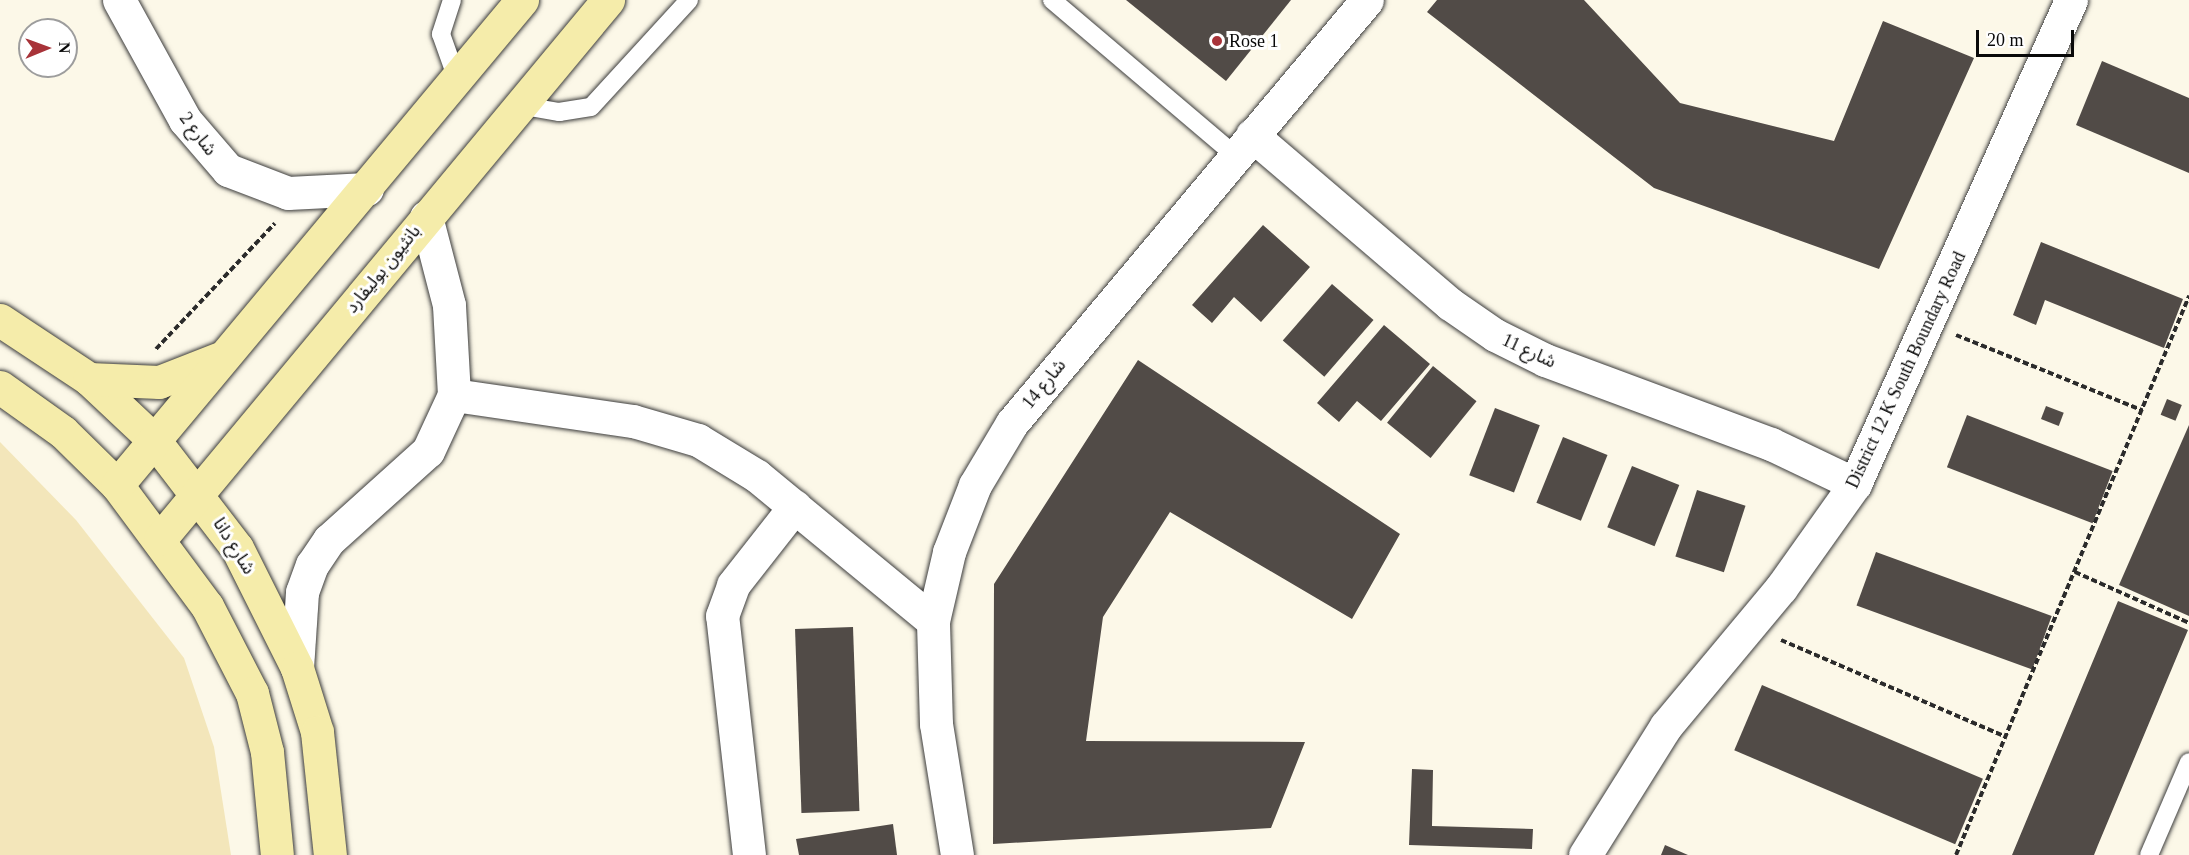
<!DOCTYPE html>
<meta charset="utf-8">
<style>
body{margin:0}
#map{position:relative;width:2189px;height:855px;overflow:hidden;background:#fcf8e8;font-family:"Times New Roman","Noto Sans Arabic",serif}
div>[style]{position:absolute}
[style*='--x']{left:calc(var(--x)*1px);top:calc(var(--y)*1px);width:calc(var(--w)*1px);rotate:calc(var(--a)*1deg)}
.sand>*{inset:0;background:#f3e6ba}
.building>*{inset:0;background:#514b47;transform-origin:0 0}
.path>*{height:4px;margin-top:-2px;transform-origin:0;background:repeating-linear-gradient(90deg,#2b2b2b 0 6px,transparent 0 9px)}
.roads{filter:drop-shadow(0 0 2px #3c3c3c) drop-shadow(0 0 2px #3c3c3c)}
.lane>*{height:18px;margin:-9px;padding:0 9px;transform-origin:9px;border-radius:9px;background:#fff}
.street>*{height:33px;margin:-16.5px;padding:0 16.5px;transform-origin:16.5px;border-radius:16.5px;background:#fff}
.secondary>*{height:33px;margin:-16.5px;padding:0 16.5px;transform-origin:16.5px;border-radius:16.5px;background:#f5ecaa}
.dots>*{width:16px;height:16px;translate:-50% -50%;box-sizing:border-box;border:3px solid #fff;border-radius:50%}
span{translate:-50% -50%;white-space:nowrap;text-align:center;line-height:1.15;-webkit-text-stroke:6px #fff;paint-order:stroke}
.poi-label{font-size:18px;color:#090909}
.left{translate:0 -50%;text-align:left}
.street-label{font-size:18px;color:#090909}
.north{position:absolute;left:18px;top:18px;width:60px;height:60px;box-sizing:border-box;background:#fff;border:2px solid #9d9d9d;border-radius:50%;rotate:89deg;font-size:16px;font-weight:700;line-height:24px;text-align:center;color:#090909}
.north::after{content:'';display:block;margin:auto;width:21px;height:27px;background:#a83339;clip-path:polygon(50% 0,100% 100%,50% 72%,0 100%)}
.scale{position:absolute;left:1976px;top:30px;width:98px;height:27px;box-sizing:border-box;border:3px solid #090909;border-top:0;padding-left:8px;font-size:18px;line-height:21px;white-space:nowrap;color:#090909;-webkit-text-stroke:4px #fff;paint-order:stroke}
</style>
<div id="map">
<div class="sand">
<i style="clip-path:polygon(0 442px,76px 520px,184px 658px,214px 747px,231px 855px,0 855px)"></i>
</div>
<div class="building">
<i style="clip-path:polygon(1126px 0,1291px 0,1226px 81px)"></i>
<i style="clip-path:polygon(1437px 0,1584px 0,1680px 103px,1834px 141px,1883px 21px,1974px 58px,1879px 269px,1654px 188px,1427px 12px)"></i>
<i style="clip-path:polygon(2102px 61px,2189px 98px,2189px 173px,2076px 125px)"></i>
<i style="clip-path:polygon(1263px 225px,1310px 267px,1261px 322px,1234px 297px,1212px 323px,1192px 305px)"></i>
<i style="clip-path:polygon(2041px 242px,2183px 299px,2164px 348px,2045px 300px,2036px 325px,2013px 315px)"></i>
<i style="left:1332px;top:284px;width:55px;height:75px;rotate:41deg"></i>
<i style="clip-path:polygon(1384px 325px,1430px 364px,1381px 421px,1357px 401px,1339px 422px,1317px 403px)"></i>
<i style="clip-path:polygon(1138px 360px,1400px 534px,1352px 619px,1170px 512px,1103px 617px,1086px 741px,1305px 742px,1271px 828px,993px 844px,994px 584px)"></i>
<i style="left:1433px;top:366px;width:56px;height:73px;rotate:39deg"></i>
<i style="left:2167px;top:399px;width:16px;height:17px;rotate:22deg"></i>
<i style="left:2046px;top:406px;width:19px;height:14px;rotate:21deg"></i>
<i style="left:1495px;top:408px;width:48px;height:72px;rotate:21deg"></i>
<i style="left:1967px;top:415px;width:156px;height:56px;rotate:21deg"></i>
<i style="clip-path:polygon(2189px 425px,2189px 616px,2119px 585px)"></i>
<i style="left:1563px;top:437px;width:48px;height:71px;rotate:22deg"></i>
<i style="left:1632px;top:466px;width:51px;height:66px;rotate:22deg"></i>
<i style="left:1697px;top:490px;width:51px;height:70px;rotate:18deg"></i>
<i style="left:1876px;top:552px;width:187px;height:57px;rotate:20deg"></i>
<i style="clip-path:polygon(2118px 601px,2188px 630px,2098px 845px,2094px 855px,2012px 855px)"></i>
<i style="left:853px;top:627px;width:184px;height:58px;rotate:88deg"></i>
<i style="left:1762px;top:685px;width:240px;height:71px;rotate:23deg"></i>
<i style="clip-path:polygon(1412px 769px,1433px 770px,1432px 826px,1533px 829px,1532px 849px,1409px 845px)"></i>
<i style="clip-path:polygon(893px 824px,897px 855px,799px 855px,796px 839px)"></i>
<i style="clip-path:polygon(1665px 845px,1688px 855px,1661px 855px)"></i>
</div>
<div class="path">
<i style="--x:1956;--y:335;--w:201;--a:22"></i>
<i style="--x:156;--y:349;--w:173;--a:-46.6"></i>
<i style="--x:2075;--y:572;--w:125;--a:24.1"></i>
<i style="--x:1781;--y:640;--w:245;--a:23.3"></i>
<i style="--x:1956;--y:855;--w:606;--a:-67.37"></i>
</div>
<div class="roads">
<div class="lane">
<i style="--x:452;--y:0;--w:36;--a:108"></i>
<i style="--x:441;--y:34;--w:48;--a:70.4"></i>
<i style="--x:1052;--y:0;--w:240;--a:40.3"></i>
<i style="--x:518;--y:105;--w:42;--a:9.7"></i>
<i style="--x:559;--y:112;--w:32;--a:-9"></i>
<i style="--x:591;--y:107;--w:145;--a:-47.5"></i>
<i style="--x:2149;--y:855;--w:101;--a:-66.7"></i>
</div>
<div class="street">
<i style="--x:119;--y:0;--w:137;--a:61.2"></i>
<i style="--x:185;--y:120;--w:66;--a:49.3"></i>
<i style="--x:228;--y:170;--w:64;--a:21"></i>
<i style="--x:288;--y:193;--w:79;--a:-2.9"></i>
<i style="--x:1252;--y:135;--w:260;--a:40.5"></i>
<i style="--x:1450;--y:304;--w:55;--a:34.6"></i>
<i style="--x:1495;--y:335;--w:56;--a:26.6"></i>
<i style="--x:1545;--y:360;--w:241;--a:20.4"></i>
<i style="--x:1771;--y:444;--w:93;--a:25.5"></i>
<i style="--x:454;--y:395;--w:181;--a:8.3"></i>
<i style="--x:633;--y:421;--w:68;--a:16.3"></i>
<i style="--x:698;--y:440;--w:69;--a:31.4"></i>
<i style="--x:757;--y:476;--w:228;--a:39.5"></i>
<i style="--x:297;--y:668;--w:76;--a:-86.2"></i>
<i style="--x:302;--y:592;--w:29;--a:-70"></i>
<i style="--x:312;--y:565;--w:30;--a:-56"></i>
<i style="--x:329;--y:540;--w:133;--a:-42"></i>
<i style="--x:428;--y:451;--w:62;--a:-65.1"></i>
<i style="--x:454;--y:395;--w:90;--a:-93.2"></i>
<i style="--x:449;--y:305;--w:91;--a:-104.6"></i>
<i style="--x:749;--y:855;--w:241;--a:-96.4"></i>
<i style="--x:722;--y:616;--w:33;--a:-70"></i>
<i style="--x:733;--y:585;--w:100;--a:-51.9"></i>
<i style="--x:957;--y:855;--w:133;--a:-99.1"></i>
<i style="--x:936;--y:724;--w:103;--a:-91.7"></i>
<i style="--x:933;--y:621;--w:71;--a:-76.9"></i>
<i style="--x:949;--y:552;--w:72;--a:-68.8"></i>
<i style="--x:975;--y:485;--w:72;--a:-59.2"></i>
<i style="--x:1012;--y:423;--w:552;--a:-50"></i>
<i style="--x:1585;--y:855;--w:152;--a:-57.9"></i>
<i style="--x:1666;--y:726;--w:180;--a:-50.2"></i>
<i style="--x:1781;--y:588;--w:128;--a:-54.6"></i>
<i style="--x:1855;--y:484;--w:530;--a:-65.95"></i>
</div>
<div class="secondary">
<i style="--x:0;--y:320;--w:107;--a:33.5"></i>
<i style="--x:89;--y:379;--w:89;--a:43.2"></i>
<i style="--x:154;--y:440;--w:136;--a:52.5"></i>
<i style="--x:237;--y:548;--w:134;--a:63.4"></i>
<i style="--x:297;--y:668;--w:67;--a:72.6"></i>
<i style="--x:317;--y:732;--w:124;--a:84"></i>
<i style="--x:89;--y:379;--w:70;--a:2.5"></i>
<i style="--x:159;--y:382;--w:63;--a:-21.3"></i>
<i style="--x:0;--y:387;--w:77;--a:35.5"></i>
<i style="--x:63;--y:432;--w:76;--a:44.5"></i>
<i style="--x:117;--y:485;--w:151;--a:53.4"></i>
<i style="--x:207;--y:606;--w:98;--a:62.7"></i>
<i style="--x:252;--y:693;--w:61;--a:75.7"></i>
<i style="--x:267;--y:752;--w:103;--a:84.5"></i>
<i style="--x:117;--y:485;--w:632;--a:-50.14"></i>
<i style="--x:160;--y:539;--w:701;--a:-50.27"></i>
</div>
</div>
<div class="dots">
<i style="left:1217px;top:41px;background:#a83339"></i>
</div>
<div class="poi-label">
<span class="left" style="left:1229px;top:41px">Rose 1</span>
</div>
<div class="street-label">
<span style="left:198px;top:134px;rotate:53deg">شارع 2</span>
<span style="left:383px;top:269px;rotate:-51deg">بانثيون بوليفارد</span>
<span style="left:1529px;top:351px;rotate:25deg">شارع 11</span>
<span style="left:1906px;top:370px;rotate:-65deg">District 12 K South Boundary Road</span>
<span style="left:1044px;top:384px;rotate:-51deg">شارع 14</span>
<span style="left:234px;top:546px;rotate:58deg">شارع دانا</span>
</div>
<div class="north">N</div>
<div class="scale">20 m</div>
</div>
